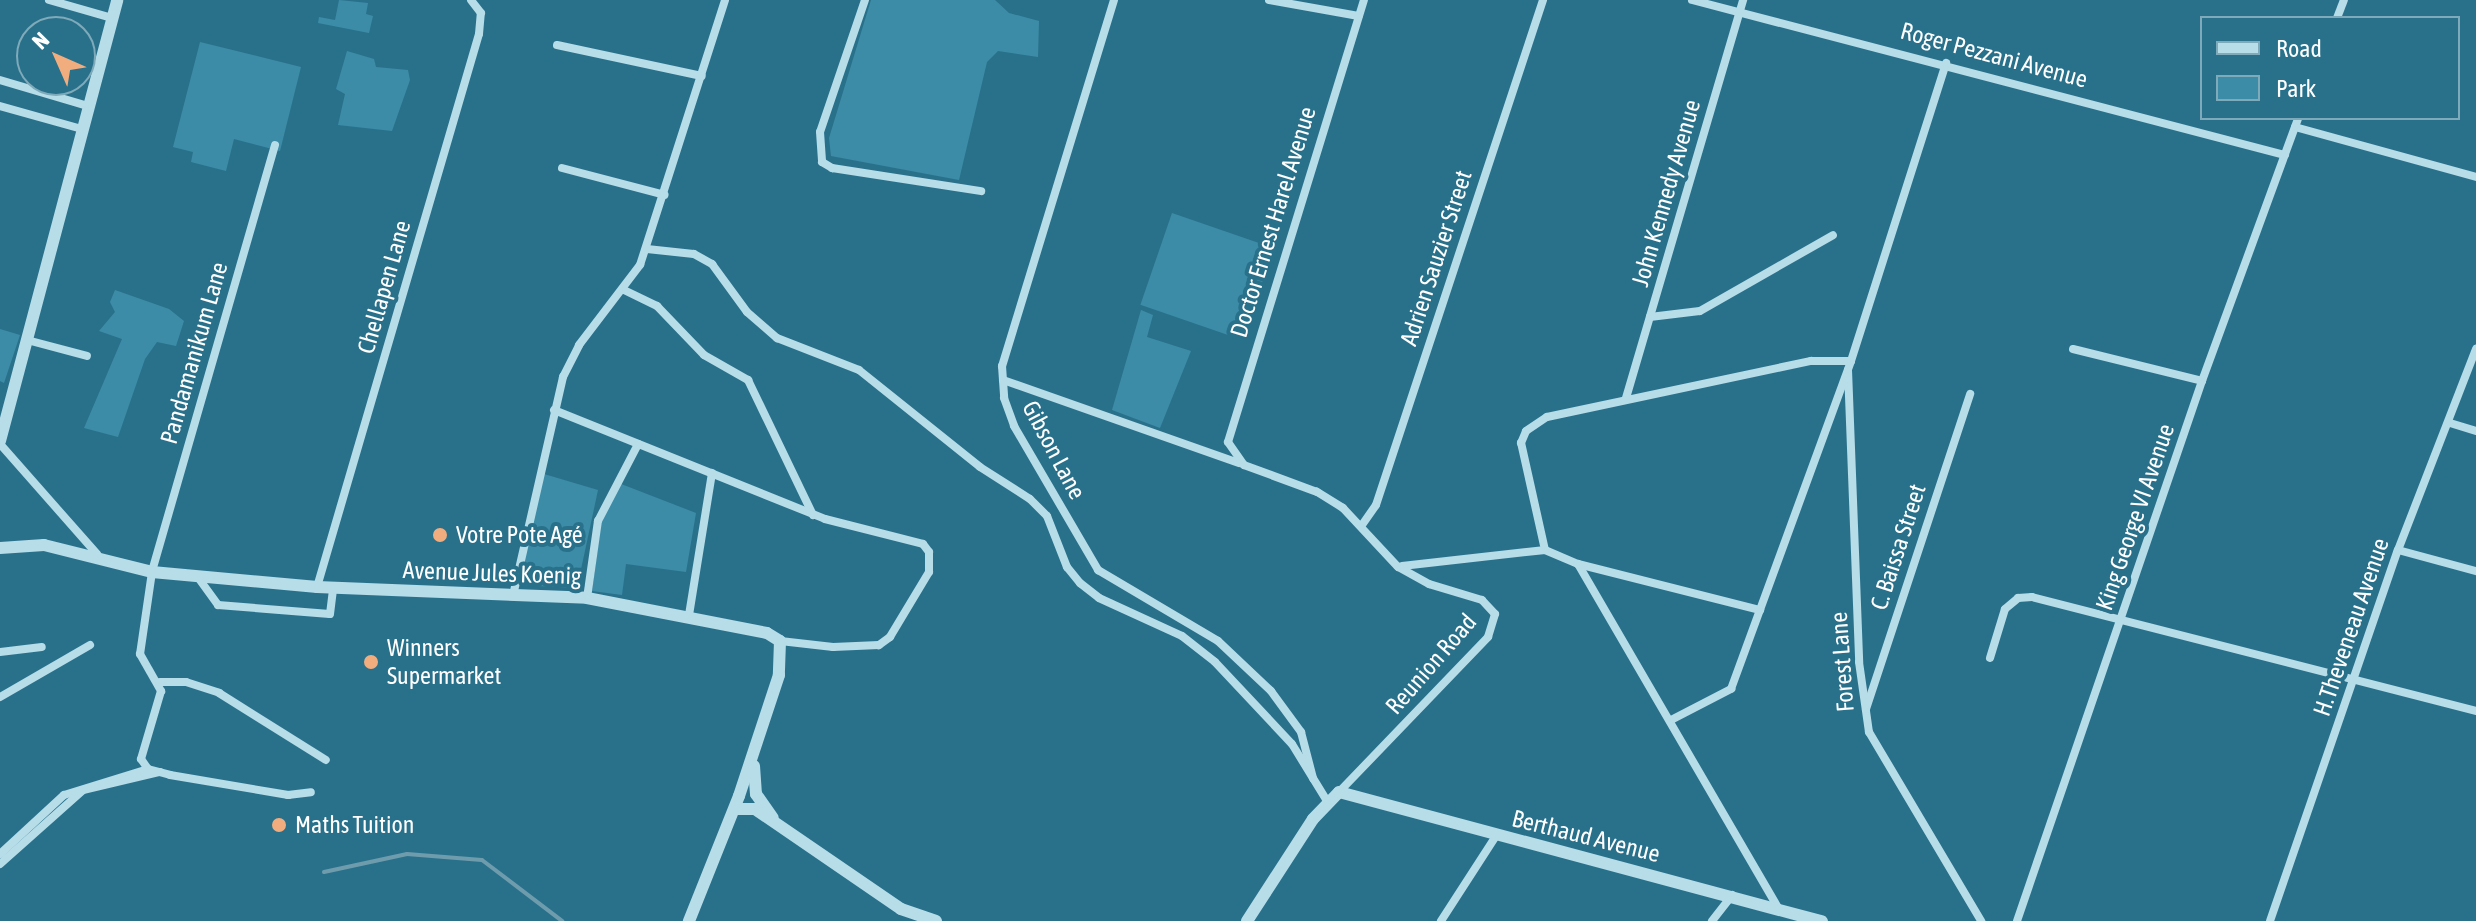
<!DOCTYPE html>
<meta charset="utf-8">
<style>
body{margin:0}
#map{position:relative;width:2476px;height:921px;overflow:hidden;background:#29718b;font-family:"Asap Condensed",sans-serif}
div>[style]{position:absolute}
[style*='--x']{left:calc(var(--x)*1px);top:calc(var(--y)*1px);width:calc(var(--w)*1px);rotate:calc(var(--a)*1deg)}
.green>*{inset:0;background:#3d8ca7;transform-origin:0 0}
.stream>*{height:4px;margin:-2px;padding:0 2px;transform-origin:2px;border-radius:2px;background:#6f9cad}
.minor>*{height:8px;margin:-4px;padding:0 4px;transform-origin:4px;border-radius:4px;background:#b7dde9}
.tertiary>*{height:12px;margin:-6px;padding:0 6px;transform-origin:6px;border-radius:6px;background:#b7dde9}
.dots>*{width:22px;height:22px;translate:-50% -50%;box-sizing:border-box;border:4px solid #29718b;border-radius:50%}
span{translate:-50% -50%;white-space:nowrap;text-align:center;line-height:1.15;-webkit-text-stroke:8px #29718b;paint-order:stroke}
.street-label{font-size:24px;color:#fff}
.poi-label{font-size:24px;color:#fff}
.left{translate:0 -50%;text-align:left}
.legend{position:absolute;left:2200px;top:16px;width:260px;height:104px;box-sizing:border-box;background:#29718b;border:2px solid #7faab9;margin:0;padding:10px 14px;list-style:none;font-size:24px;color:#fff}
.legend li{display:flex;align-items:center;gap:16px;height:40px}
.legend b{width:40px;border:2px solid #7faab9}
.north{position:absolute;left:16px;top:16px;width:80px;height:80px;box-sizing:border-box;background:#29718b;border:2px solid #7faab9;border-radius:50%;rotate:315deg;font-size:22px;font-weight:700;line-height:32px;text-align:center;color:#fff}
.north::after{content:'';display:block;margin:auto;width:28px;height:36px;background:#f1ad7e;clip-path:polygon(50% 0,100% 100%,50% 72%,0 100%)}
</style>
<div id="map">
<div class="green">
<i style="clip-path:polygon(339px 0,368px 3px,366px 14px,373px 16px,369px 33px,318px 23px,319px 17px,335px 20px)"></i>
<i style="clip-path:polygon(871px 0,995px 0,1009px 13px,1039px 21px,1038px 57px,998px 51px,987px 62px,959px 180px,831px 156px,829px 138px)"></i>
<i style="clip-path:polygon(200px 42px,301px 67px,280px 151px,234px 139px,226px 171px,191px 162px,193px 152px,173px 147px)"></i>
<i style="clip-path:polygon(347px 51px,374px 59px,376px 67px,408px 70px,410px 80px,392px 131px,338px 125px,345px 94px,336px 89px)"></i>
<i style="left:1172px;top:213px;width:108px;height:97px;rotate:19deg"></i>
<i style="clip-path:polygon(115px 290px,169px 309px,184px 321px,176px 346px,157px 342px,145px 359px,118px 437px,84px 428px,122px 339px,99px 331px,115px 312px,110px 302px)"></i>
<i style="clip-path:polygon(1141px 310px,1153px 315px,1147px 337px,1191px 351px,1160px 428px,1112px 410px)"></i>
<i style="clip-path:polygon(0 329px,20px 335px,4px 383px,0 381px)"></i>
<i style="clip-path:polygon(544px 474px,598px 490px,577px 588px,518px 585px)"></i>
<i style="clip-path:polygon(616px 482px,696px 513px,686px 572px,626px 564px,622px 595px,592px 591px,602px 517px)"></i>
</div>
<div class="stream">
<i style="--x:324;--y:872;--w:85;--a:-12.2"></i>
<i style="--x:407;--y:854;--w:75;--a:4.6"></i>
<i style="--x:482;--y:860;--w:101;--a:37.3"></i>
</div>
<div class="minor">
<i style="--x:49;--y:0;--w:66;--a:15.9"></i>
<i style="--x:865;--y:0;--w:139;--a:108.8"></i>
<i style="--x:820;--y:132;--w:30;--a:86"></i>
<i style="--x:822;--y:162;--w:12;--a:31"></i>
<i style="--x:832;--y:168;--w:151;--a:8.8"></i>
<i style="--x:1114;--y:0;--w:383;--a:107"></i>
<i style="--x:1002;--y:366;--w:32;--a:86"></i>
<i style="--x:1004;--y:398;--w:30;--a:70"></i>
<i style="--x:1014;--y:426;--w:167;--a:59.7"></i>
<i style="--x:1098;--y:570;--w:139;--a:30.6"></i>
<i style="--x:1218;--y:641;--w:73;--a:43.3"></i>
<i style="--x:1271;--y:691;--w:51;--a:53.8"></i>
<i style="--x:1301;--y:732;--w:48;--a:75.4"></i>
<i style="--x:1269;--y:0;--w:91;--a:10.1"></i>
<i style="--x:1692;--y:0;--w:613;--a:14.65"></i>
<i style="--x:2337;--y:18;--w:19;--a:-69"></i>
<i style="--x:557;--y:45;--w:148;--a:12.1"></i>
<i style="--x:0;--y:80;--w:92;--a:16.5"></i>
<i style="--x:0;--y:106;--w:85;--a:15.7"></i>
<i style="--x:2295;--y:127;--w:188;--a:15.4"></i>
<i style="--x:275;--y:145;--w:444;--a:106.1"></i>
<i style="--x:152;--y:572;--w:83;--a:98.3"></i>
<i style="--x:140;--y:654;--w:43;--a:60.4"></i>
<i style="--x:161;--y:691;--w:71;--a:106.4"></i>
<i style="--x:141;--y:759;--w:12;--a:55"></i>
<i style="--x:148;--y:769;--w:23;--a:15"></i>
<i style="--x:170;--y:775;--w:120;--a:9.6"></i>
<i style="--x:288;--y:795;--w:23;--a:-7"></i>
<i style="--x:562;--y:168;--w:106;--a:14.7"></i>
<i style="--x:647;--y:249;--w:47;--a:6.1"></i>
<i style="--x:694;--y:254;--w:21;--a:29"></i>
<i style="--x:712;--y:264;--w:59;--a:53.9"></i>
<i style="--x:747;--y:312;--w:40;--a:41"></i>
<i style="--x:777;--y:338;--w:88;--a:21.3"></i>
<i style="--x:859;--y:370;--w:155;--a:38.7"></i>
<i style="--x:980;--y:467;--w:59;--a:32.6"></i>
<i style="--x:1030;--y:499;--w:24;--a:45"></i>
<i style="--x:1047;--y:516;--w:55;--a:68.6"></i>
<i style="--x:1067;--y:567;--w:21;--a:51"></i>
<i style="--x:1080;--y:583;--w:24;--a:38"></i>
<i style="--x:1099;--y:598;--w:91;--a:24.6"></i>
<i style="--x:1182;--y:636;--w:42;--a:38.2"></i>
<i style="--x:1215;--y:662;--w:112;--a:46.8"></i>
<i style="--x:1292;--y:744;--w:67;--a:58.4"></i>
<i style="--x:624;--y:290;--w:37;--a:26"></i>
<i style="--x:657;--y:306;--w:68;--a:46.2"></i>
<i style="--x:704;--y:355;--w:51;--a:29.6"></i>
<i style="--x:748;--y:380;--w:150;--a:64.3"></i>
<i style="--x:1650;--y:317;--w:50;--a:-6.8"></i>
<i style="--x:1700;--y:311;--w:153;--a:-29.7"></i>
<i style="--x:27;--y:340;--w:62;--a:14.9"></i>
<i style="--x:2073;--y:349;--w:133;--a:13.9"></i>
<i style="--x:1848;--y:370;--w:292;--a:87.8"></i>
<i style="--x:1859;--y:662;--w:71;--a:81.9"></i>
<i style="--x:1869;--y:732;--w:220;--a:59.3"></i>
<i style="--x:1003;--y:380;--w:250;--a:19.4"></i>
<i style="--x:1626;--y:398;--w:415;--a:-73.6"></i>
<i style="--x:554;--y:410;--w:292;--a:21.9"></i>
<i style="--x:825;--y:519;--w:101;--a:14.3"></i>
<i style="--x:923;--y:544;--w:10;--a:53"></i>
<i style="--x:929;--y:552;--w:20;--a:90"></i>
<i style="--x:929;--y:572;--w:76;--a:121"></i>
<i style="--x:890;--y:637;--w:14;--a:144"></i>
<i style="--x:879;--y:645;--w:46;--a:177.5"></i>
<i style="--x:833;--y:647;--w:53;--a:-173.5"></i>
<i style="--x:2450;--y:423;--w:27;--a:17"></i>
<i style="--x:0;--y:444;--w:147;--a:48.6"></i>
<i style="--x:1362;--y:525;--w:24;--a:-55"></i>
<i style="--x:1376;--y:505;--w:532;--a:-71.7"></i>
<i style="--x:1545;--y:550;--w:36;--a:23"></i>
<i style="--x:1578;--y:564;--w:397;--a:59.8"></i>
<i style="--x:2398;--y:550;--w:81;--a:15.1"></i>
<i style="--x:1578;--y:564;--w:188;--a:14.2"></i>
<i style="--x:1402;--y:566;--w:144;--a:-6.4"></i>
<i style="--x:1545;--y:550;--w:110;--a:-102.6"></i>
<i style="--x:1521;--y:443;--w:13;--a:-67"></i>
<i style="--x:1526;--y:431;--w:25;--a:-34"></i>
<i style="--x:1547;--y:417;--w:270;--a:-12"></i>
<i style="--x:1811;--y:361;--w:40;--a:0"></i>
<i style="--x:197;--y:576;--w:36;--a:54"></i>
<i style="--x:218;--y:605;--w:112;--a:4.6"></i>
<i style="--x:330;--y:614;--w:26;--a:-83"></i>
<i style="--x:317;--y:587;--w:576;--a:-73.67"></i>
<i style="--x:479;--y:34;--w:21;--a:-85"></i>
<i style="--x:481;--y:13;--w:16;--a:-128"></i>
<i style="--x:514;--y:591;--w:220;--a:-77.1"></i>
<i style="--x:563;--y:377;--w:36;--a:-63"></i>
<i style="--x:579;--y:345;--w:101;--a:-52.7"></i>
<i style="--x:640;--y:265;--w:278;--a:-72.2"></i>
<i style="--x:587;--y:598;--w:78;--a:-81.9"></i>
<i style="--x:598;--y:521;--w:87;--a:-62.5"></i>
<i style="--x:689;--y:615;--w:144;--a:-80.8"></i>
<i style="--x:0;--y:652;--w:42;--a:-6.8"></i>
<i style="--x:1990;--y:658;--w:51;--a:-73"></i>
<i style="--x:2005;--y:609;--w:17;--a:-40"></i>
<i style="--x:2018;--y:598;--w:14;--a:-4"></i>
<i style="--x:2032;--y:597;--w:458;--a:14.4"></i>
<i style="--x:160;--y:682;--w:26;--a:0"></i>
<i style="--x:186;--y:682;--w:35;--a:18"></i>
<i style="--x:219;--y:693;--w:126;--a:32.1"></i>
<i style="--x:0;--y:697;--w:104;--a:-30"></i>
<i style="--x:1866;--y:709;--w:332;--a:-71.7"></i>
<i style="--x:1671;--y:720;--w:68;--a:-27.3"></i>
<i style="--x:1731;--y:689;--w:349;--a:-69.9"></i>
<i style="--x:1851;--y:361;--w:313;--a:-72.3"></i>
<i style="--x:1339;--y:792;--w:215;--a:-46.1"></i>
<i style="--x:1488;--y:637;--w:24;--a:-73"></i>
<i style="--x:1495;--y:614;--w:19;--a:-133"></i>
<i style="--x:1482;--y:600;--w:55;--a:-163.2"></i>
<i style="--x:1429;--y:584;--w:35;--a:-151"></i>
<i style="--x:1398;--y:567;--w:81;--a:-133"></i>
<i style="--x:1343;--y:508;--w:31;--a:-148"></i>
<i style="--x:1317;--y:492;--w:78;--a:-159.7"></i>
<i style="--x:1244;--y:465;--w:28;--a:-125"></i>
<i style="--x:1228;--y:442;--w:462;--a:-72.9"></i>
<i style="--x:0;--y:854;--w:87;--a:-42.7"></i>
<i style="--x:64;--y:795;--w:88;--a:-17.2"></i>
<i style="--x:0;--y:864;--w:111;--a:-41.7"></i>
<i style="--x:83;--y:790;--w:79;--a:-13.2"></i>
<i style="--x:1441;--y:921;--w:101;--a:-57.1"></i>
<i style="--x:1712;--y:921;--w:33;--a:-52"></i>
<i style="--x:2017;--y:921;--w:571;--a:-71.09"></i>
<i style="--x:2202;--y:381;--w:280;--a:-69.9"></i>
<i style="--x:2270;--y:921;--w:392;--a:-71"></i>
<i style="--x:2398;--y:550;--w:216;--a:-68.8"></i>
</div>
<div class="tertiary">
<i style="--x:0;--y:441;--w:456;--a:-75.1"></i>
<i style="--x:0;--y:548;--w:44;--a:-3.9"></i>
<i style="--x:44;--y:545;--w:111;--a:14"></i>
<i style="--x:152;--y:572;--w:166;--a:5.2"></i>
<i style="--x:317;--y:587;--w:270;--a:2.3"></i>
<i style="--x:587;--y:598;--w:183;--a:11"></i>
<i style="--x:767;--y:633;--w:15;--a:32"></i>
<i style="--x:780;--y:641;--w:34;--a:92"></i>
<i style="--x:779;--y:675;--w:127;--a:108.3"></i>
<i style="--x:739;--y:796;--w:135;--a:111.8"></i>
<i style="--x:754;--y:766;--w:28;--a:86"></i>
<i style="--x:756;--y:794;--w:29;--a:55"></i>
<i style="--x:735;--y:809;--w:20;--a:0"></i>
<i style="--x:755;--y:809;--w:177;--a:34.4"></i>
<i style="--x:901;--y:909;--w:37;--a:19"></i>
<i style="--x:1247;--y:921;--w:121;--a:-57.1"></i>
<i style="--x:1313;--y:819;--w:37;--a:-46"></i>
<i style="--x:1339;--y:792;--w:500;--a:15"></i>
</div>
<div class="dots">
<i style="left:440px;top:535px;background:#f1ad7e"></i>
<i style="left:371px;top:662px;background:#f1ad7e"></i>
<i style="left:279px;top:825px;background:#f1ad7e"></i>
</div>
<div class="street-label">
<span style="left:1994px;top:55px;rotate:15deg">Roger Pezzani Avenue</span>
<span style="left:1666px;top:193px;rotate:-74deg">John Kennedy Avenue</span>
<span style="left:1273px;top:222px;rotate:-73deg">Doctor Ernest Harel Avenue</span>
<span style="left:1436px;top:258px;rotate:-72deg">Adrien Sauzier Street</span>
<span style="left:384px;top:287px;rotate:-74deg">Chellapen Lane</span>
<span style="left:194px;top:353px;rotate:-74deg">Pandamanikum Lane</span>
<span style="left:1054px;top:450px;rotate:62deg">Gibson Lane</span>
<span style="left:2135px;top:517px;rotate:-71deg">King George VI Avenue</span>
<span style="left:1898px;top:547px;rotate:-72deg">C. Baissa Street</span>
<span style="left:492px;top:573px;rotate:2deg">Avenue Jules Koenig</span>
<span style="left:2351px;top:627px;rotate:-71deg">H.Theveneau Avenue</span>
<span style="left:1842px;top:662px;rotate:-94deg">Forest Lane</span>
<span style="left:1431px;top:664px;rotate:-49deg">Reunion Road</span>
<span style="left:1586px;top:836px;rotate:14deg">Berthaud Avenue</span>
</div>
<div class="poi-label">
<span class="left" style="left:456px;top:535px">Votre Pote Agé</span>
<span class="left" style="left:387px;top:662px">Winners<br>Supermarket</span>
<span class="left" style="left:295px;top:825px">Maths Tuition</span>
</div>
<ul class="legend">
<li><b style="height:10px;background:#b7dde9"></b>Road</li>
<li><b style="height:22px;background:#3d8ca7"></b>Park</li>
</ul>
<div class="north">N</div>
</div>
